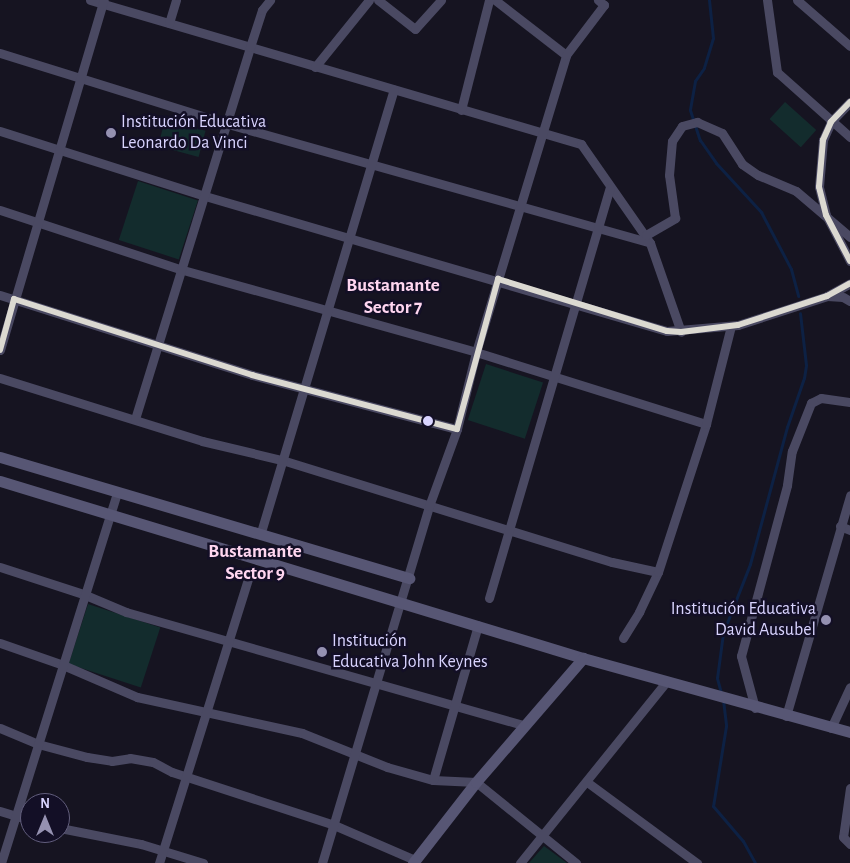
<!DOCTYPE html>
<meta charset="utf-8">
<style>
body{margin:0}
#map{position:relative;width:850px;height:863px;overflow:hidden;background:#161421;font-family:"Alegreya Sans",sans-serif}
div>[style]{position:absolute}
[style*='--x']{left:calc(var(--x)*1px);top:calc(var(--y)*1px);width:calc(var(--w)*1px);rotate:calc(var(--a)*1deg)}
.green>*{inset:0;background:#132c2d;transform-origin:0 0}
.stream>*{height:3px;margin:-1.5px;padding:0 1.5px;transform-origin:1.5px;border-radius:1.5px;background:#0d2144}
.street>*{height:9px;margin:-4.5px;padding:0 4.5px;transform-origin:4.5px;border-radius:4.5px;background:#4a4962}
.secondary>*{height:11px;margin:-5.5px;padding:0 5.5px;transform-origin:5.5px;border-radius:5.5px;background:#575674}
.bus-1>*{height:6px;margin:-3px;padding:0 3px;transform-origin:3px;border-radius:3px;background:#dbd9d1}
.dots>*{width:14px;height:14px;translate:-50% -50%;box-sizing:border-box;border:2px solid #130f26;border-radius:50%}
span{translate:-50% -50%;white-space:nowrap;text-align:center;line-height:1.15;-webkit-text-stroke:5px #130f26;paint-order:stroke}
.poi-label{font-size:18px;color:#d9d4ff}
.left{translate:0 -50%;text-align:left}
.right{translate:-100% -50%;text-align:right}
.neighbourhood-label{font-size:19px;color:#ffd6f0;font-weight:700}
.north{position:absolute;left:20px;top:793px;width:50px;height:50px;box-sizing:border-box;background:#130f26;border:1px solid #625e7d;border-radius:50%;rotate:0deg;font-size:14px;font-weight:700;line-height:20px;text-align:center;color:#d9d4ff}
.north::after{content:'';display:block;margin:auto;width:18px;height:22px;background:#9591b1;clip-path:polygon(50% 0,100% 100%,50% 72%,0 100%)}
</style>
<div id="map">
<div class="green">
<i style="left:785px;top:102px;width:42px;height:23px;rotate:42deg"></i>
<i style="left:165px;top:120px;width:42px;height:27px;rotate:15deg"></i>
<i style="left:138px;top:181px;width:63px;height:62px;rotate:18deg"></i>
<i style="left:486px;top:364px;width:60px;height:59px;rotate:18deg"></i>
<i style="left:88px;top:604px;width:76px;height:63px;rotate:18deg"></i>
<i style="clip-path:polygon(544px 846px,567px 863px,529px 863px)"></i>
</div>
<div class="stream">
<i style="--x:709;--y:0;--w:38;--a:84"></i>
<i style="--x:713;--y:38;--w:31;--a:107"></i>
<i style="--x:704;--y:68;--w:16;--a:125"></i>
<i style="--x:695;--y:81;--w:29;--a:100"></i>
<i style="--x:690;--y:110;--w:32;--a:72"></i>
<i style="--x:700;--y:140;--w:28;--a:55"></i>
<i style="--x:716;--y:163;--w:67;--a:47.4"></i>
<i style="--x:761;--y:212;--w:64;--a:62.2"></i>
<i style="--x:791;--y:269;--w:28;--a:75"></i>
<i style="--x:721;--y:693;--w:16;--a:-105"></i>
<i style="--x:717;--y:678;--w:45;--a:-82.4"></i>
<i style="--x:723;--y:633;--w:74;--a:-68.6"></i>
<i style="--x:750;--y:564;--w:142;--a:-74.9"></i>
<i style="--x:787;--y:427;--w:52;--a:-70.9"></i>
<i style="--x:804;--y:378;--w:13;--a:-81"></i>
<i style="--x:806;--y:365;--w:52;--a:-96.6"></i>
<i style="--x:723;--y:700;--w:26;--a:83"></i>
<i style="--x:726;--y:726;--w:81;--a:99.2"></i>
<i style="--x:713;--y:806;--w:46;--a:49.4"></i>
<i style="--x:743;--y:841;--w:25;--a:61"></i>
</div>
<div class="street">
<i style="--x:90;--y:0;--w:512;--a:16.35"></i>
<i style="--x:581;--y:144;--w:121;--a:55.1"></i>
<i style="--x:650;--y:243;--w:94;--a:70.8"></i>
<i style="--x:378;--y:0;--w:47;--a:38.1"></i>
<i style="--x:415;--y:29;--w:39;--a:-48"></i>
<i style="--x:495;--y:0;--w:90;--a:37.8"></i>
<i style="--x:767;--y:0;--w:73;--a:82.1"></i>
<i style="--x:777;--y:72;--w:98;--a:41.7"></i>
<i style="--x:797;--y:0;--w:70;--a:41"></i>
<i style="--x:169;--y:23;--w:24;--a:-73"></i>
<i style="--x:0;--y:53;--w:239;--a:17.3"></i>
<i style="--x:228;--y:124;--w:438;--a:15.7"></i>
<i style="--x:315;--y:67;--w:86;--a:-51.1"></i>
<i style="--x:850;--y:102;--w:28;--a:134"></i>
<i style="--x:831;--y:122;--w:20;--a:114"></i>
<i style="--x:823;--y:140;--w:47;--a:94.9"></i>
<i style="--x:819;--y:187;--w:29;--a:76"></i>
<i style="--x:826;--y:215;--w:52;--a:62.4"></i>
<i style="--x:461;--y:110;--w:114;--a:-75.7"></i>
<i style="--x:0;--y:131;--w:215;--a:17.6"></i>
<i style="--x:205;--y:196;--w:481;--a:16.3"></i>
<i style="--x:667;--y:331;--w:71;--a:-4.8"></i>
<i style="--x:738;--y:325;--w:94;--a:-18"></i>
<i style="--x:827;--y:296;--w:26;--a:-29"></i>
<i style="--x:0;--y:210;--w:193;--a:18.2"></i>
<i style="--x:183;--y:270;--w:304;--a:15.6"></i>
<i style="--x:476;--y:352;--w:241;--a:17.4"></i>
<i style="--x:646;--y:235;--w:34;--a:-30"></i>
<i style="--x:675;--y:218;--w:43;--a:-97.9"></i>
<i style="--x:669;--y:175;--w:34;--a:-85"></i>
<i style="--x:672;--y:141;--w:18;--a:-56"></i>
<i style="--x:682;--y:126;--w:16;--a:-15"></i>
<i style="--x:697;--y:122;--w:27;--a:24"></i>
<i style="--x:722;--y:133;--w:37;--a:57"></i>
<i style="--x:742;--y:164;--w:19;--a:35"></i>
<i style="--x:758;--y:175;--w:41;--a:22.8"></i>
<i style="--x:796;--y:191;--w:71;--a:40.4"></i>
<i style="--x:0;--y:295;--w:264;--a:17.6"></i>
<i style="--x:252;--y:375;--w:212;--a:14.8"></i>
<i style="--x:827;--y:296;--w:16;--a:4"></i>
<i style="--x:843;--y:297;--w:8;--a:30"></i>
<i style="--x:0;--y:350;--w:365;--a:-73.5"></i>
<i style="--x:0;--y:378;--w:212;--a:17.3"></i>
<i style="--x:202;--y:441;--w:82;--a:13.4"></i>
<i style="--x:282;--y:460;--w:345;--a:17.2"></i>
<i style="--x:612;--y:562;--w:47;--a:12.3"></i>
<i style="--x:135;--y:419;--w:389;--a:-72.8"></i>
<i style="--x:250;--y:47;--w:39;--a:-72"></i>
<i style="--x:262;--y:10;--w:13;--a:-51"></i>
<i style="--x:840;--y:526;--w:11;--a:22"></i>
<i style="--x:261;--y:532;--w:462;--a:-73.3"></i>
<i style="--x:0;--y:567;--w:87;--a:18"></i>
<i style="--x:83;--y:594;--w:47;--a:22.7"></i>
<i style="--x:126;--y:612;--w:415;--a:15.9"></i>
<i style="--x:489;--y:598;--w:427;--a:-73.6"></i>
<i style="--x:623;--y:638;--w:31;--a:-58"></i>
<i style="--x:639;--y:612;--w:44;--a:-64.6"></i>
<i style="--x:658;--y:572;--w:156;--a:-72"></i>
<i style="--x:706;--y:424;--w:101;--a:-75.7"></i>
<i style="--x:0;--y:643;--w:67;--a:19.2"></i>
<i style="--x:63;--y:665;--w:81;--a:23.4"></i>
<i style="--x:137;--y:697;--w:169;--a:12.3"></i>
<i style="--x:302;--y:733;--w:92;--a:21.8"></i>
<i style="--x:387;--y:767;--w:48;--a:15.8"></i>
<i style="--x:433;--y:780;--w:43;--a:2.7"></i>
<i style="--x:476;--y:782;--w:129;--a:39"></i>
<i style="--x:755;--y:708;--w:54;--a:-105.1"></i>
<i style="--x:741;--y:656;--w:177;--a:-74.9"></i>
<i style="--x:787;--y:485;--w:34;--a:-82"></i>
<i style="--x:792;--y:451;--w:52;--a:-68.4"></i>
<i style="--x:811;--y:403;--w:11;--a:-27"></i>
<i style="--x:821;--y:398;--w:29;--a:8"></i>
<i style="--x:786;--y:716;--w:230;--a:-73.8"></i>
<i style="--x:0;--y:728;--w:41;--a:22.8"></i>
<i style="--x:38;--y:744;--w:51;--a:14.9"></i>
<i style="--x:87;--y:757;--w:25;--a:9"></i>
<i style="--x:112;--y:761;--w:18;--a:-9"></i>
<i style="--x:130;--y:758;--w:23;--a:10"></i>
<i style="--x:153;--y:762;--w:21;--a:28"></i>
<i style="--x:172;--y:772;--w:170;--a:18.1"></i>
<i style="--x:334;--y:825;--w:88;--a:23.4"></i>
<i style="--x:831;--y:728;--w:45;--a:-65.1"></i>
<i style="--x:433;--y:780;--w:161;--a:-73.8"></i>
<i style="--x:587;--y:782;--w:137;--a:36.4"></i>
<i style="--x:850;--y:788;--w:49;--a:98.1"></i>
<i style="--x:843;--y:837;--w:10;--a:45"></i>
<i style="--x:0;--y:811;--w:31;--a:17"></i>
<i style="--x:60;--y:828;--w:83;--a:11.2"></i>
<i style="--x:141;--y:844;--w:65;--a:17"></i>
<i style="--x:1;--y:863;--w:388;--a:-72.6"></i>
<i style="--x:159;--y:863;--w:304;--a:-72.6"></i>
<i style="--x:322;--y:863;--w:373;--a:-73.3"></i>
<i style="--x:429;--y:506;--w:82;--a:-70"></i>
<i style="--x:457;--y:429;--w:79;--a:-76.1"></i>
<i style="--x:476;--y:352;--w:310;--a:-73.1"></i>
<i style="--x:566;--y:55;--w:63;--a:-52.8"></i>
<i style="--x:604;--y:5;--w:8;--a:-140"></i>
<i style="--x:520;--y:863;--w:233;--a:-51.1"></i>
</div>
<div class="secondary">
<i style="--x:0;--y:457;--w:427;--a:16.5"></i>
<i style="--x:0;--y:481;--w:609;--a:16.89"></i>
<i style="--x:583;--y:658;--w:277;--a:15.5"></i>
<i style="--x:413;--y:863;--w:103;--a:-52.1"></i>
<i style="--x:476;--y:782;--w:164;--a:-49.2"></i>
</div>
<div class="bus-1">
<i style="--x:850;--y:102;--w:28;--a:134"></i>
<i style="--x:831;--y:122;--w:20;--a:114"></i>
<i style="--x:823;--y:140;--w:47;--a:94.9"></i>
<i style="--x:819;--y:187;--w:29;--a:76"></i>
<i style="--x:826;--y:215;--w:52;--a:62.4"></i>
<i style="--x:498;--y:279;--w:177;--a:17.1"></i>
<i style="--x:667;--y:331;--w:14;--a:4"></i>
<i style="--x:681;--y:332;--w:57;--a:-7"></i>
<i style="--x:738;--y:325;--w:94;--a:-18"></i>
<i style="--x:827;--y:296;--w:26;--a:-29"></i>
<i style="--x:14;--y:299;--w:250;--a:17.7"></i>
<i style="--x:252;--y:375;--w:212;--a:14.8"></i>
<i style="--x:0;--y:350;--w:53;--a:-74.6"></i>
<i style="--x:457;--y:429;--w:156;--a:-74.7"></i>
</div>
<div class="dots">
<i style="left:111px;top:133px;background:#9591b1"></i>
<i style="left:428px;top:421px;background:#d9d4ff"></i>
<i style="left:826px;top:620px;background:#9591b1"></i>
<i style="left:322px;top:652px;background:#9591b1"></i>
</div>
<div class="poi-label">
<span class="left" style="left:121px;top:133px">Institución Educativa<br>Leonardo Da Vinci</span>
<span class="right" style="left:816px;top:620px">Institución Educativa<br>David Ausubel</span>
<span class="left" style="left:332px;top:652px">Institución<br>Educativa John Keynes</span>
</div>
<div class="neighbourhood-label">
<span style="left:393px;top:297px">Bustamante<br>Sector 7</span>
<span style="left:255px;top:563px">Bustamante<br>Sector 9</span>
</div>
<div class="north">N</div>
</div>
